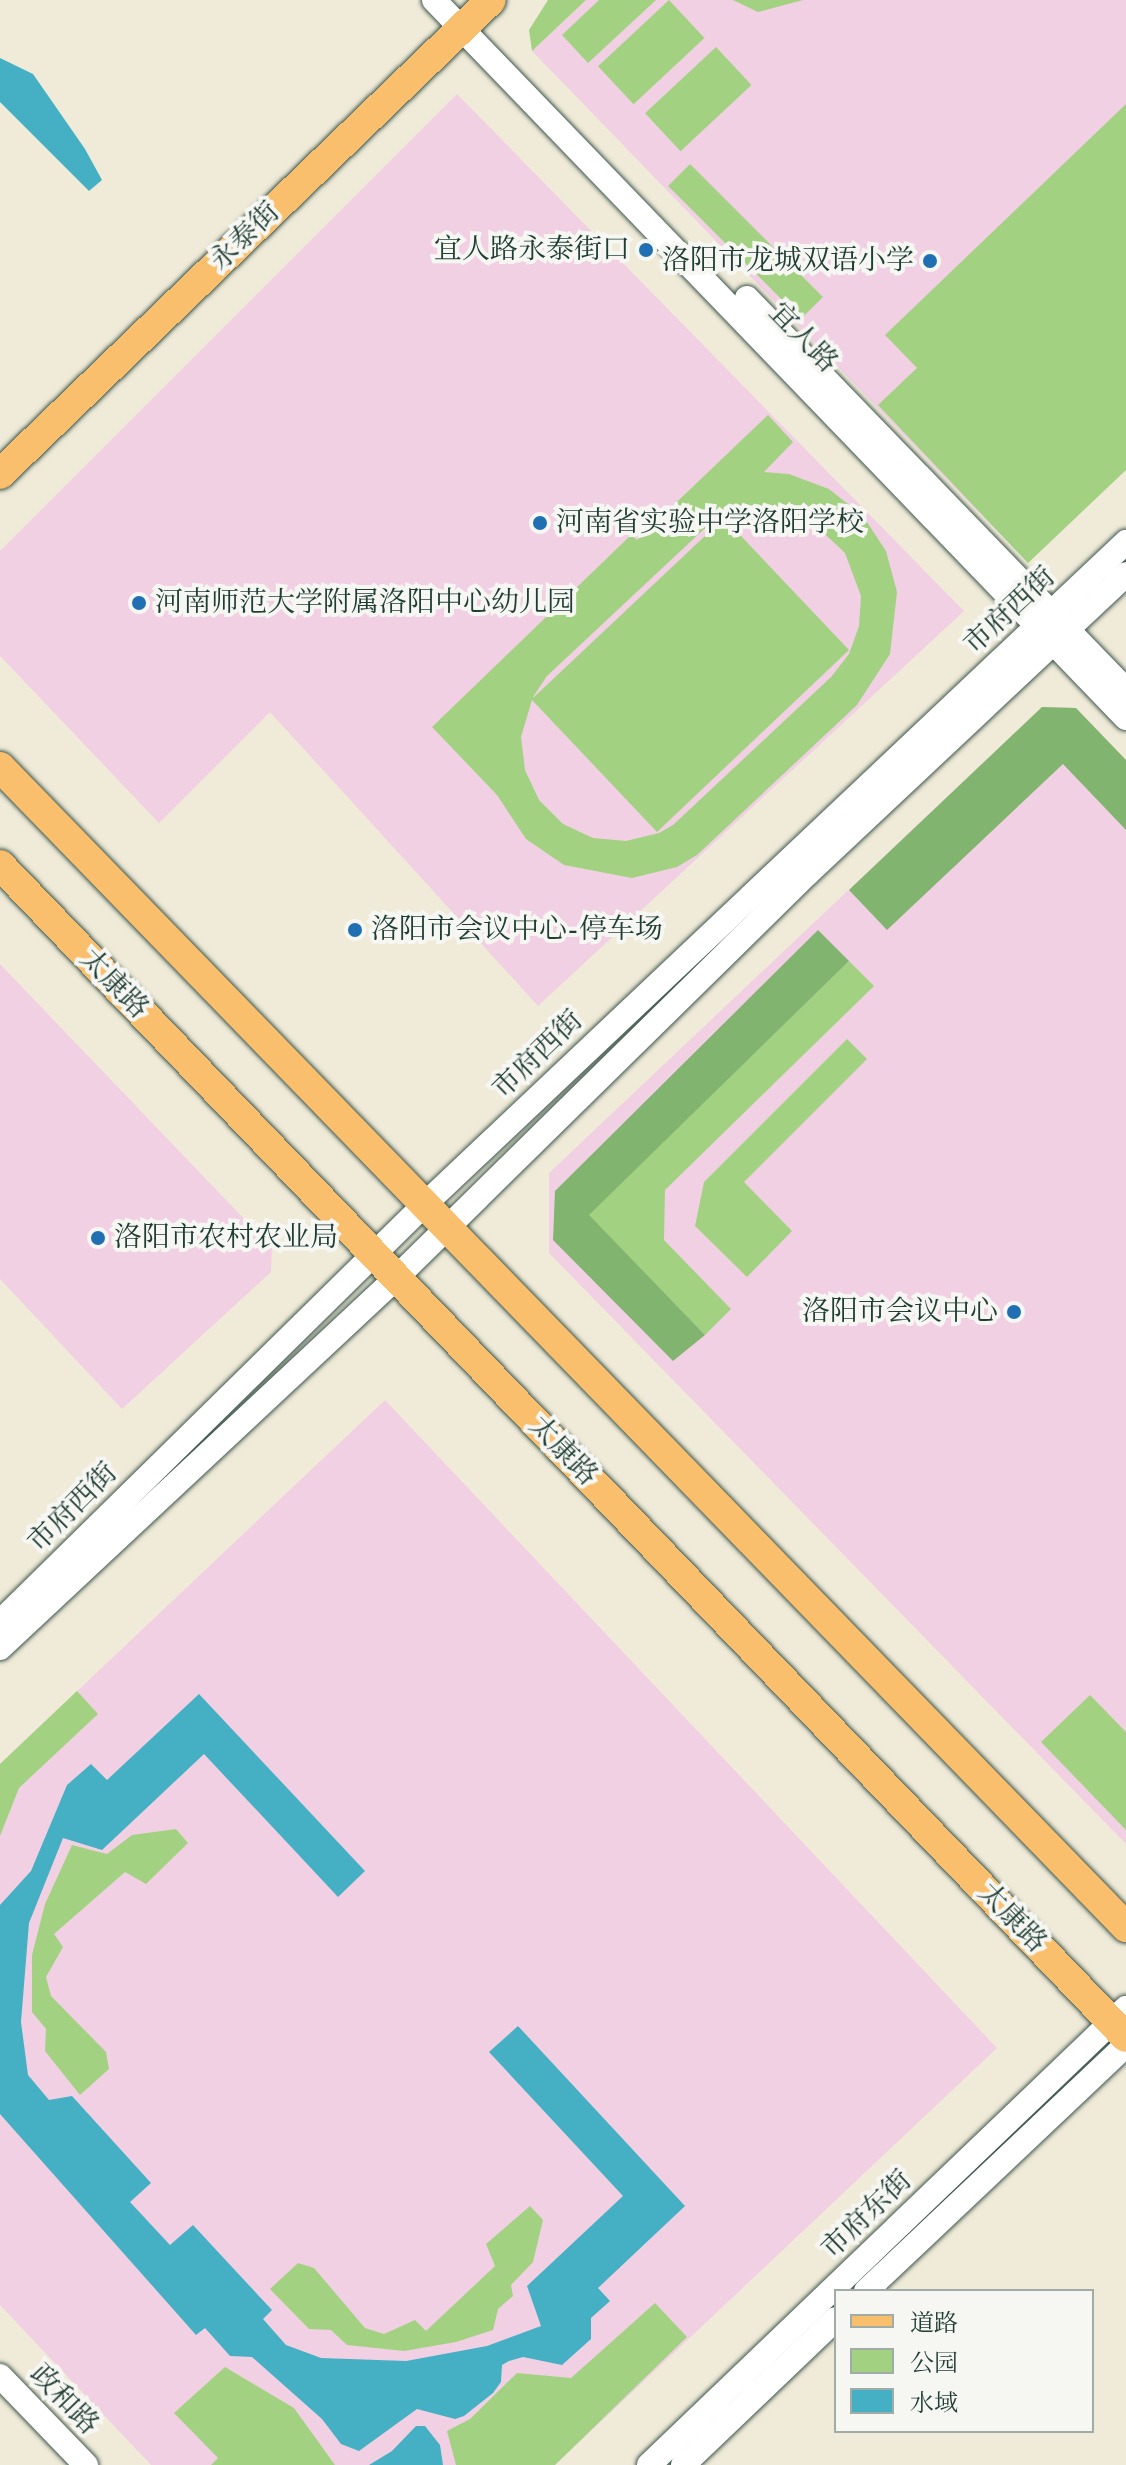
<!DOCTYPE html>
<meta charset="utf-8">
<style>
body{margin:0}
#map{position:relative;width:1126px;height:2465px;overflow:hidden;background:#f0ebd8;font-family:"IM FELL Double Pica","Noto Serif SC",serif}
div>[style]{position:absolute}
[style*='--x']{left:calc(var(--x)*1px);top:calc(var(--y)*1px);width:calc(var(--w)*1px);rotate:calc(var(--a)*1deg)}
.built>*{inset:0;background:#f1d0e3}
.green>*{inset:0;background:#a2d281;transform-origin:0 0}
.forest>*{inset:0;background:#81b46f}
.water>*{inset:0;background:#45b0c4}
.roads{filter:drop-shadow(0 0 2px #3e574d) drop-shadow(0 0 2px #3e574d)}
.minor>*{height:24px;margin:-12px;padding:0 12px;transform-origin:12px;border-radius:12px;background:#fff}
.major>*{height:30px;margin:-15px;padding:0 15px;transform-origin:15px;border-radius:15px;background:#f9bf6c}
.dots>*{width:22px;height:22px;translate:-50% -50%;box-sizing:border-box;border:4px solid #f6f6f2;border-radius:50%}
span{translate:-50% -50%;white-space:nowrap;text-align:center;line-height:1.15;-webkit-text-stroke:8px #f6f6f2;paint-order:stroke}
.street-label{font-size:28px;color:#1f3d34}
.poi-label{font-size:28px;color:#1f3d34}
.right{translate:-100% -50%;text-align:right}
.left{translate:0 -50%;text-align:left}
.legend{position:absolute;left:834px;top:2289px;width:260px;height:144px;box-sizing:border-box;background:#f6f6f2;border:2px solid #a0aca6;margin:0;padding:10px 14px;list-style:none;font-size:24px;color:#1f3d34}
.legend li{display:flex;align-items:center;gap:16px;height:40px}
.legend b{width:40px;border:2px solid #a0aca6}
</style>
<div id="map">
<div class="built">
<i style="clip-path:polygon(586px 0,1126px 0,1126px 470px,1028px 563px,532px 51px)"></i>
<i style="clip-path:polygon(457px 94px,964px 611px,538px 1006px,270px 712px,159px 823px,0 656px,0 551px)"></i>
<i style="clip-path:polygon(1042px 707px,1076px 708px,1126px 760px,1126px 1844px,549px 1253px,549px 1173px)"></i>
<i style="clip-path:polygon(0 964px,272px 1248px,271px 1272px,122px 1409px,0 1279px)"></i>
<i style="clip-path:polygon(385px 1400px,997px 2048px,555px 2465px,151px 2465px,0 2305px,0 1764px)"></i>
</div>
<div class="green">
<i style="clip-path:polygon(548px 0,586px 0,532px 51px,529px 30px)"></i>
<i style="clip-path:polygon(599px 0,656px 0,588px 63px,562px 35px)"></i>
<i style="left:669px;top:0;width:52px;height:97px;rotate:47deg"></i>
<i style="clip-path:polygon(733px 0,803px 0,758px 12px)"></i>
<i style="left:716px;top:47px;width:52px;height:97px;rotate:47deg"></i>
<i style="clip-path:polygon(1126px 104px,1126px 470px,1028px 563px,878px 405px,917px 368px,885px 335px)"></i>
<i style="left:690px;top:164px;width:188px;height:31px;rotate:45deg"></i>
<i style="clip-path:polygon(evenodd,768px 415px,793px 442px,764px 472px,789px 474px,829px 489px,863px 516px,886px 551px,897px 592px,890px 654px,857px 705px,697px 855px,677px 867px,632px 878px,564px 865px,526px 839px,497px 795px,432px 727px,631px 535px,637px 540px,768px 415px,767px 509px,811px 521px,845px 553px,861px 596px,859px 626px,849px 654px,831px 677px,673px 825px,659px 833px,626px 841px,593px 838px,563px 824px,539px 800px,525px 770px,521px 737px,532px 700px,657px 832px,849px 650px,724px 518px,767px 509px,768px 415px,723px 519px,534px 697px,533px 697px,547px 676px,704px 529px,723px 519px)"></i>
<i style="clip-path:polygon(849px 961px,874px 986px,665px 1190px,664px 1240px,731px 1309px,705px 1335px,588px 1215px)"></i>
<i style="clip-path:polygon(847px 1039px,867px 1059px,744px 1182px,792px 1231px,747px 1277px,695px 1226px,704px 1182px)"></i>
<i style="clip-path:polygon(77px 1691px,98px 1714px,19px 1788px,0 1836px,0 1764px)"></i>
<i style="clip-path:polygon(1090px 1695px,1126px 1732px,1126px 1830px,1041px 1742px)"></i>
<i style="clip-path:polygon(176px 1829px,188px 1843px,146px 1884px,125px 1872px,54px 1934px,63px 1947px,46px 1977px,51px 1996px,106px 2052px,109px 2069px,80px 2095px,45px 2051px,46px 2029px,32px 2012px,32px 1955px,45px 1904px,72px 1845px,107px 1854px,132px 1835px)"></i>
<i style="clip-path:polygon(530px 2206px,543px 2220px,533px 2262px,511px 2285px,513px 2296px,498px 2309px,493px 2330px,456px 2342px,404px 2351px,347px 2345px,331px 2330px,309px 2329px,270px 2289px,298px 2263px,314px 2268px,365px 2328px,384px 2334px,415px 2320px,426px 2331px,495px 2266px,486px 2244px)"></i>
<i style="clip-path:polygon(655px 2303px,687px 2337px,555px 2465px,456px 2465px,447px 2431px,470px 2419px,517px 2373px,571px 2378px)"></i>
<i style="clip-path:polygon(225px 2367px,294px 2408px,335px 2465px,211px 2465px,218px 2458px,174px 2413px)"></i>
</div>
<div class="forest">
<i style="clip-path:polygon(1042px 707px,1076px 708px,1126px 760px,1126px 830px,1063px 764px,887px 930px,849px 890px)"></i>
<i style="clip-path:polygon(818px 930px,849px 961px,589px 1215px,705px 1335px,673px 1361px,553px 1240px,555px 1191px)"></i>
</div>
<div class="water">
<i style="clip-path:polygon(0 58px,33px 74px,85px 149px,102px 180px,89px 191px,0 102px)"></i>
<i style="clip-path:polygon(199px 1694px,365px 1871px,338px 1897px,204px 1754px,102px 1850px,63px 1838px,29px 1923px,21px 2022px,28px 2075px,49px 2100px,72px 2096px,151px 2183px,130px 2202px,170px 2245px,193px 2225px,272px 2310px,263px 2319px,286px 2345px,321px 2358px,406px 2361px,487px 2346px,541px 2326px,527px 2286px,623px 2196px,489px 2052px,518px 2026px,685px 2206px,598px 2288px,610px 2301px,591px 2318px,591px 2339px,562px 2365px,523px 2357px,509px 2361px,502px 2365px,501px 2382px,493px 2393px,464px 2416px,455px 2419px,417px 2409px,359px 2451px,341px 2444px,322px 2419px,252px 2357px,230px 2356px,205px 2328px,196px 2335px,0 2114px,0 1905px,31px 1871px,67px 1785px,91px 1764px,107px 1780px)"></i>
<i style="clip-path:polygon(416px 2426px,425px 2426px,440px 2445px,443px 2465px,369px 2465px,392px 2451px)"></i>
</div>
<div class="roads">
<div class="minor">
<i style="--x:434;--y:0;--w:997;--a:46.06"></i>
<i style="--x:747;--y:298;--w:545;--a:45.97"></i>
<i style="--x:0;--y:1622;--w:595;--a:-44.52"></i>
<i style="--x:424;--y:1205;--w:966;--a:-43.36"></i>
<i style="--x:0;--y:1648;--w:541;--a:-43.05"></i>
<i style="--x:395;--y:1279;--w:578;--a:-44.51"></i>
<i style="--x:807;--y:874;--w:438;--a:-43.2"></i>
<i style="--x:866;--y:2291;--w:358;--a:-43.4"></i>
<i style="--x:0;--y:2376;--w:124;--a:46"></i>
<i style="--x:649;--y:2465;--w:661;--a:-43.77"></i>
<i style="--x:683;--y:2465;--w:211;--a:-43.7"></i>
</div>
<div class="major">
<i style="--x:0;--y:474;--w:682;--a:-43.99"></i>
<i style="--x:0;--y:767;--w:1617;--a:45.85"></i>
<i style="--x:0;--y:865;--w:1625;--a:46.15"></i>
</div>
</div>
<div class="dots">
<i style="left:646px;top:250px;background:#1f6fb2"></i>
<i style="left:930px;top:261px;background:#1f6fb2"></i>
<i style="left:540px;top:523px;background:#1f6fb2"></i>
<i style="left:139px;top:603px;background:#1f6fb2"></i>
<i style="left:355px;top:930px;background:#1f6fb2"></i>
<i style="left:98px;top:1238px;background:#1f6fb2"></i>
<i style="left:1014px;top:1312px;background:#1f6fb2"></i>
</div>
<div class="street-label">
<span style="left:245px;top:237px;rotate:-44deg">永泰街</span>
<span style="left:803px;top:338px;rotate:46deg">宜人路</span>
<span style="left:1010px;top:611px;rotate:-43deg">市府西街</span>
<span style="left:114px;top:984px;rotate:46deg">太康路</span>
<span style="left:538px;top:1055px;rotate:-44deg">市府西街</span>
<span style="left:563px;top:1451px;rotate:46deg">太康路</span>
<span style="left:73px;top:1508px;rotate:-45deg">市府西街</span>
<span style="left:1012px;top:1918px;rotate:46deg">太康路</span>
<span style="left:867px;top:2215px;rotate:-44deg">市府东街</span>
<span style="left:64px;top:2400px;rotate:46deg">政和路</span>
</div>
<div class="poi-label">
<span class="right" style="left:630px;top:250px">宜人路永泰街口</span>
<span class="right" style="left:914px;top:261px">洛阳市龙城双语小学</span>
<span class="left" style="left:556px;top:523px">河南省实验中学洛阳学校</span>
<span class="left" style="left:155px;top:603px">河南师范大学附属洛阳中心幼儿园</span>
<span class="left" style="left:371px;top:930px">洛阳市会议中心-停车场</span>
<span class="left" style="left:114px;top:1238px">洛阳市农村农业局</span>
<span class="right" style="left:998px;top:1312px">洛阳市会议中心</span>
</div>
<ul class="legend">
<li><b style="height:10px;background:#f9bf6c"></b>道路</li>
<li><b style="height:22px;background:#a2d281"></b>公园</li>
<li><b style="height:22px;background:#45b0c4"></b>水域</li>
</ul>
</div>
